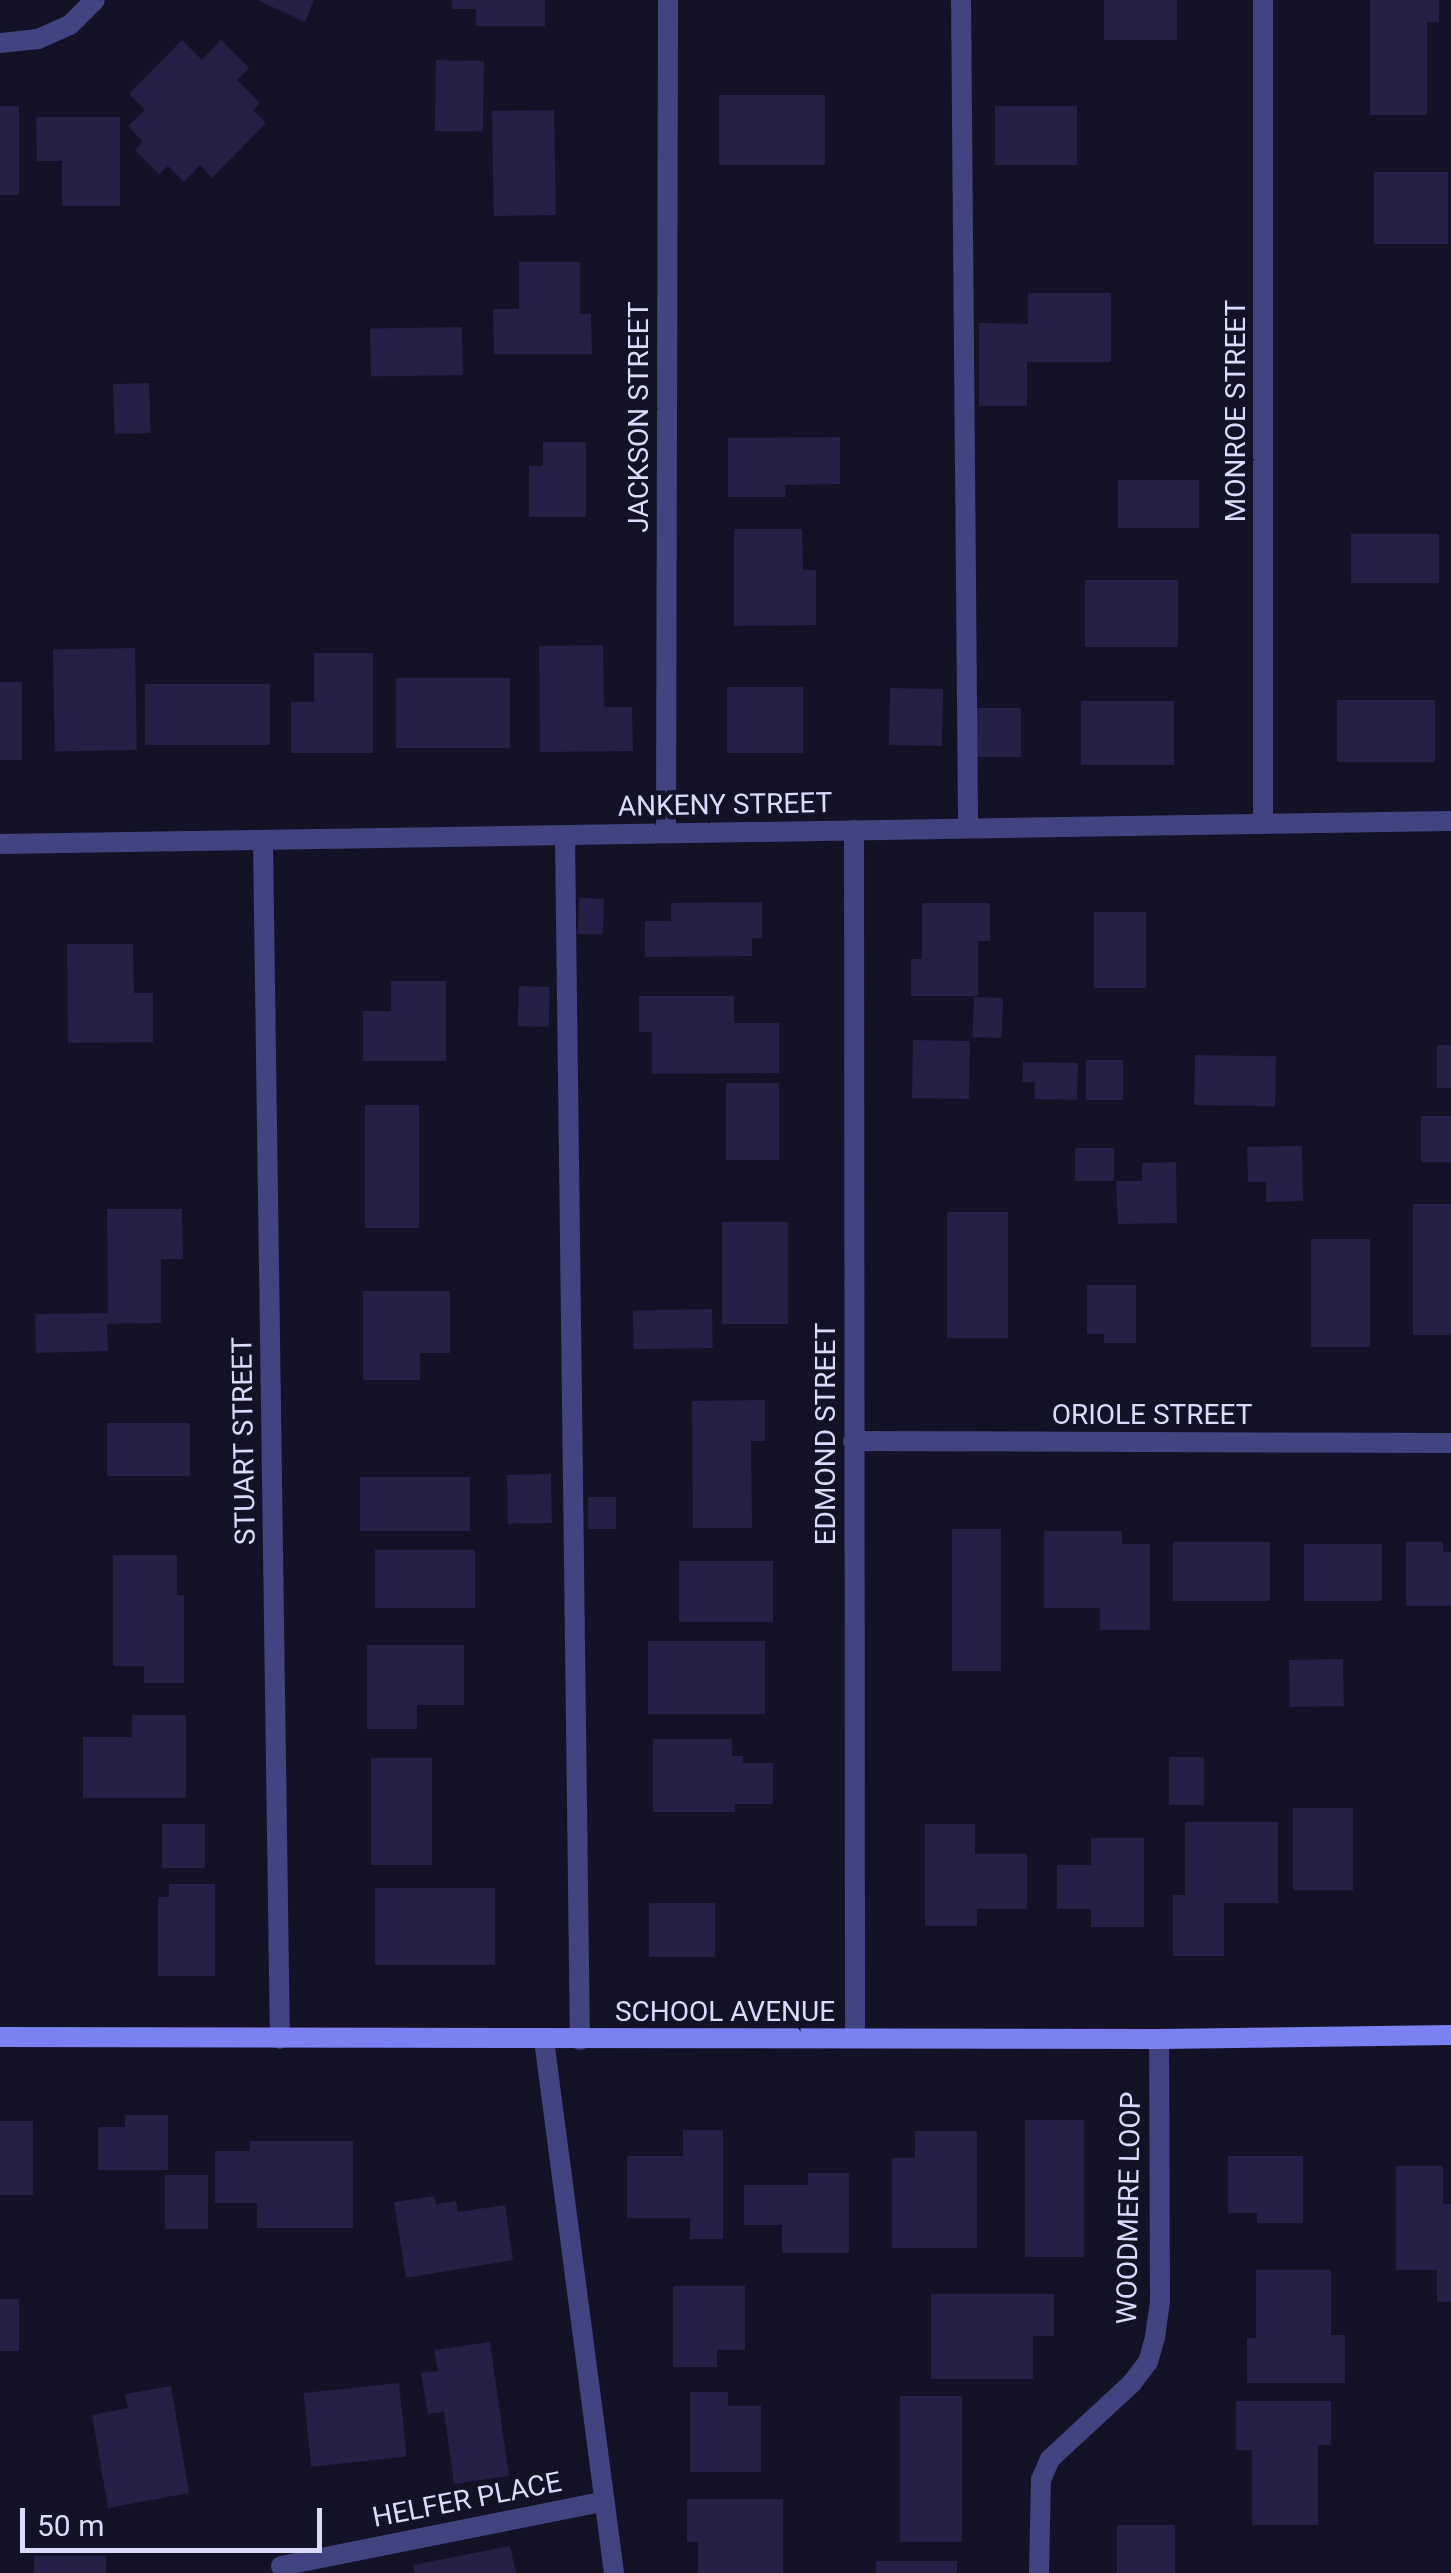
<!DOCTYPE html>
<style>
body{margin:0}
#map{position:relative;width:1451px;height:2573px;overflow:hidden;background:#141227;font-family:Roboto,sans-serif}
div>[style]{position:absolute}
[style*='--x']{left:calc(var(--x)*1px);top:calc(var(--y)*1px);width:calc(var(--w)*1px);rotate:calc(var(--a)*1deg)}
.building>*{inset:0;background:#252046;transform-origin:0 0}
.service>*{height:20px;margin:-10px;padding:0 10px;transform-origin:10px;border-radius:10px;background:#414481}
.minor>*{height:20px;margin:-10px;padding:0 10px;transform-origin:10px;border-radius:10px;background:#414481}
.secondary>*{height:20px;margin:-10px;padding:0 10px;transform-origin:10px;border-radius:10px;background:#7b81f3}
span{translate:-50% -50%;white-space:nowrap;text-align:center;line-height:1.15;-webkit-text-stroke:9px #141227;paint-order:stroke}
.street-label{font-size:28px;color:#dcdbfc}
.scale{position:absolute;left:20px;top:2508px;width:302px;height:45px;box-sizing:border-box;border:5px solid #dcdbfc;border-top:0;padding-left:12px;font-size:30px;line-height:35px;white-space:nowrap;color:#dcdbfc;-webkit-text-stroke:8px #141227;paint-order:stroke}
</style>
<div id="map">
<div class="building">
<i style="clip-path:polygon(257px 0,314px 0,305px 22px)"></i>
<i style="clip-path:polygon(452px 0,545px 0,545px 26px,476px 26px,476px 9px,452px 9px)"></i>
<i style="left:1104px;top:0;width:73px;height:40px"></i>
<i style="clip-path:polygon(1370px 0,1439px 0,1439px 22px,1427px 22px,1427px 115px,1370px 115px)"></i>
<i style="clip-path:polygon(182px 40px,202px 60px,221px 40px,249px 68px,237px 80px,260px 103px,253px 110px,266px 123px,212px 178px,200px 165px,184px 182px,168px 166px,159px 174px,135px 150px,143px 142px,128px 126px,145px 110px,129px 94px)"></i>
<i style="left:436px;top:60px;width:48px;height:71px;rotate:1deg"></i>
<i style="left:719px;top:95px;width:106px;height:70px"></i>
<i style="left:0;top:106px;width:19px;height:89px"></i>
<i style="left:995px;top:106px;width:82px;height:59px"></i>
<i style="left:554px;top:110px;width:105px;height:62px;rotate:89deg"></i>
<i style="clip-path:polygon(36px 117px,120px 117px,120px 206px,62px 206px,62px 161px,37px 161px)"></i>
<i style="left:1374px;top:172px;width:74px;height:72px"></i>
<i style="clip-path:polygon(519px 262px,580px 262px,580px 314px,591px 314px,592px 354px,494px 354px,493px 309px,519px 309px)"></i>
<i style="clip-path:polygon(1028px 293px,1111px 293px,1111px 362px,1027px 362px,1027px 406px,979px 406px,979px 323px,1028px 324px)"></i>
<i style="left:462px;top:327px;width:48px;height:92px;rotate:89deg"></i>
<i style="left:149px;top:383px;width:50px;height:36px;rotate:88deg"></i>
<i style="clip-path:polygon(840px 437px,840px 484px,785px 485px,786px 497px,728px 497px,728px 438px)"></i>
<i style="clip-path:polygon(543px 442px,586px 442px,586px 517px,529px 517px,529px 466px,543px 466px)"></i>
<i style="left:1118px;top:480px;width:81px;height:48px"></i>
<i style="clip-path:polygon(734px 529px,802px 529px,803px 570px,816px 570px,816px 625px,734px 626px)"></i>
<i style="left:1351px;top:534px;width:88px;height:49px"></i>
<i style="left:1085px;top:580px;width:93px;height:67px"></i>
<i style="clip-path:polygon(603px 645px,604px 707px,632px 707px,633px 751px,540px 752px,539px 646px)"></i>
<i style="left:135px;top:648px;width:102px;height:82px;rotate:89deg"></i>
<i style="clip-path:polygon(314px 653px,373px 653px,373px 753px,291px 753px,291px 702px,314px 702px)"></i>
<i style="left:396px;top:678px;width:114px;height:70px"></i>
<i style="left:0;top:682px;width:22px;height:78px"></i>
<i style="left:270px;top:684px;width:61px;height:125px;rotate:90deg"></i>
<i style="left:727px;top:687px;width:76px;height:66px"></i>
<i style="left:890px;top:688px;width:53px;height:57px;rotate:1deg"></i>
<i style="left:1337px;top:700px;width:98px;height:62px"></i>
<i style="left:1081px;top:701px;width:93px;height:64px"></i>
<i style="left:977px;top:708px;width:44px;height:49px"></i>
<i style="left:579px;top:898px;width:25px;height:36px;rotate:2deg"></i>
<i style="clip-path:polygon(762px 902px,762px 938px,752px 938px,752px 956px,645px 957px,645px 921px,671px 921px,671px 903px)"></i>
<i style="clip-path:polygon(922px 903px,990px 903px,990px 941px,978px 941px,978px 996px,911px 996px,911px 959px,922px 959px)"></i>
<i style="left:1094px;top:912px;width:52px;height:76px"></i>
<i style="clip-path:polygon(67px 944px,133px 944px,134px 993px,153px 993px,153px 1042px,68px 1043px)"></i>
<i style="clip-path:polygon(391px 981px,446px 981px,446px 1061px,363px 1061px,363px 1011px,391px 1011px)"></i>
<i style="left:519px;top:986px;width:31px;height:40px;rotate:2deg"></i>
<i style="clip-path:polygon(639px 996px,734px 996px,734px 1023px,779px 1023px,779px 1073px,652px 1074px,652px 1032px,639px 1032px)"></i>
<i style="left:974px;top:997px;width:29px;height:40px;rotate:2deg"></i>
<i style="left:913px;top:1040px;width:57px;height:58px;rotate:1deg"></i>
<i style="left:1437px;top:1045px;width:14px;height:43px"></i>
<i style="left:1195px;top:1055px;width:81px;height:50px;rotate:1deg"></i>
<i style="left:1086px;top:1060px;width:37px;height:40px"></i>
<i style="clip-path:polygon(1023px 1062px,1078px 1063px,1077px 1100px,1034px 1099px,1035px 1082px,1022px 1082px)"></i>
<i style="left:779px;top:1083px;width:77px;height:53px;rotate:90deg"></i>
<i style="left:365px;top:1105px;width:54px;height:123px"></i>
<i style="left:1421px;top:1116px;width:30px;height:46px"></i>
<i style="clip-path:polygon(1302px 1146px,1303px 1201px,1266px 1202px,1266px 1182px,1248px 1182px,1247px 1147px)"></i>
<i style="left:1075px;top:1148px;width:39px;height:33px"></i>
<i style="clip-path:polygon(1176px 1162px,1177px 1223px,1118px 1224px,1116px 1181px,1142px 1181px,1142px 1163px)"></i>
<i style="left:1413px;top:1204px;width:38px;height:131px"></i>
<i style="clip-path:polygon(107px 1209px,182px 1209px,183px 1259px,161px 1259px,161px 1323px,107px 1324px,108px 1351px,36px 1353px,35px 1314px,108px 1313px)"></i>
<i style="left:947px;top:1212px;width:61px;height:126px"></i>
<i style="left:722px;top:1222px;width:66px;height:102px"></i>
<i style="left:1311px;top:1239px;width:59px;height:108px"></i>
<i style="clip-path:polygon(1087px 1285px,1136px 1285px,1136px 1343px,1104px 1343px,1104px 1334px,1087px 1334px)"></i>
<i style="clip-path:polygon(363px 1291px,450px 1291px,450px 1353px,420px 1353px,420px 1380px,363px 1380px)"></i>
<i style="left:712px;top:1309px;width:39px;height:79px;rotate:89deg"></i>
<i style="clip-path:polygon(765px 1400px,765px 1441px,751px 1441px,752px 1528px,693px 1528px,692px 1401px)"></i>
<i style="left:107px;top:1423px;width:83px;height:53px"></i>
<i style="left:551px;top:1474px;width:49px;height:44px;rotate:89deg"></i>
<i style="left:360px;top:1477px;width:110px;height:54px"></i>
<i style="left:588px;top:1497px;width:28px;height:32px"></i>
<i style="left:952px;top:1529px;width:49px;height:142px"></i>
<i style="clip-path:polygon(1044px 1531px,1122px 1531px,1122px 1544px,1150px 1544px,1150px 1630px,1100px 1630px,1100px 1608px,1044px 1608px)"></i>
<i style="left:1173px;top:1542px;width:97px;height:59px"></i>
<i style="clip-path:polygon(1406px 1542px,1443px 1542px,1443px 1552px,1451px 1552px,1451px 1606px,1406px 1606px)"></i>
<i style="left:1304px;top:1544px;width:78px;height:57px"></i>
<i style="left:375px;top:1550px;width:100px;height:58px"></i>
<i style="clip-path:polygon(113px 1555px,177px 1555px,177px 1595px,184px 1595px,184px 1683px,144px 1683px,144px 1666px,113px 1666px)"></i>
<i style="left:679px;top:1561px;width:94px;height:61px"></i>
<i style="left:648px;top:1641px;width:117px;height:73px"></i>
<i style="clip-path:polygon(367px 1645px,464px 1645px,464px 1705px,417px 1705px,417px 1729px,367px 1729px)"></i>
<i style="left:1343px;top:1659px;width:47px;height:54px;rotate:89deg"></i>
<i style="clip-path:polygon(132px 1715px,186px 1715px,186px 1798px,83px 1798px,83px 1737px,132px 1737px)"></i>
<i style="clip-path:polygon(653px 1739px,732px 1739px,732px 1756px,743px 1756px,743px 1763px,773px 1763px,773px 1804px,735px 1804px,735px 1812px,653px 1812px)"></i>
<i style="left:1169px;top:1757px;width:35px;height:48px"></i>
<i style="left:371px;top:1758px;width:61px;height:107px"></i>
<i style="left:1293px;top:1808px;width:60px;height:82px"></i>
<i style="clip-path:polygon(1185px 1822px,1278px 1822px,1278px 1903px,1224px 1903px,1224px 1956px,1173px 1956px,1173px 1895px,1185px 1895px)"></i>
<i style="left:162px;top:1824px;width:43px;height:44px"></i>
<i style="clip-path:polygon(925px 1824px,975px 1824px,975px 1854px,1027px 1854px,1027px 1909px,977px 1909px,977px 1926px,925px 1926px)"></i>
<i style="clip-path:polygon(1091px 1838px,1144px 1838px,1144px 1927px,1091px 1927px,1091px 1909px,1057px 1909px,1057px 1865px,1091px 1865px)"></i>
<i style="clip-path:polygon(169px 1884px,215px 1884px,215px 1976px,158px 1976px,158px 1897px,169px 1897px)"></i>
<i style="left:375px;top:1888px;width:120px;height:77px"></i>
<i style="left:649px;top:1903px;width:66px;height:54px"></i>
<i style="clip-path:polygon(125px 2115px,168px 2115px,168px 2170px,98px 2170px,98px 2127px,125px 2127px)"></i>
<i style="left:1025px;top:2120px;width:59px;height:137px"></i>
<i style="left:0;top:2121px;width:33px;height:74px"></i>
<i style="clip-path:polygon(683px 2130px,723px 2130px,723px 2239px,690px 2239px,690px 2218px,627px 2218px,627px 2156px,683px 2156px)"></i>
<i style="clip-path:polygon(915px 2131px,977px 2131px,977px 2248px,892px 2248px,892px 2158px,915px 2158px)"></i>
<i style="clip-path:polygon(250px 2141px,353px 2141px,353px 2228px,257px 2228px,257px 2203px,215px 2203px,215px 2151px,250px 2151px)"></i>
<i style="clip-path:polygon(1228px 2156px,1303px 2156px,1303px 2223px,1257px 2223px,1257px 2213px,1228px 2213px)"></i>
<i style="clip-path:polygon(1396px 2166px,1443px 2166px,1443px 2204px,1451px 2204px,1451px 2302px,1437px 2302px,1437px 2270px,1396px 2270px)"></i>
<i style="clip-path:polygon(808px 2173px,849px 2173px,849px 2253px,782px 2253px,782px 2225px,744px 2225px,744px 2185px,808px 2185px)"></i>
<i style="left:165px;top:2175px;width:43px;height:54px"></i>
<i style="clip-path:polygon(435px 2196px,436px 2204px,456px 2201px,458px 2212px,505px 2205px,513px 2260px,406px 2278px,394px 2202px)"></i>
<i style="clip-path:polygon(1256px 2270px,1331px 2270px,1331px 2335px,1345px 2335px,1345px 2383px,1247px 2383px,1247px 2338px,1256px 2338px)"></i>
<i style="clip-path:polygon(673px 2286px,745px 2286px,745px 2350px,717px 2350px,717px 2367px,673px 2367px)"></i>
<i style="clip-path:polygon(931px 2294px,1054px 2294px,1054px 2336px,1033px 2336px,1033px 2379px,931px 2379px)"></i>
<i style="left:0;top:2299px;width:19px;height:52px"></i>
<i style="clip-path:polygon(490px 2342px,509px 2476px,454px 2484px,444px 2412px,428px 2414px,421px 2373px,438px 2371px,434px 2350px)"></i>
<i style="left:399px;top:2383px;width:74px;height:96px;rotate:84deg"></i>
<i style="clip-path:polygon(171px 2386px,189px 2493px,108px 2508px,92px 2415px,128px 2408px,125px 2394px)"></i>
<i style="clip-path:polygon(690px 2392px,728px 2392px,728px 2406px,761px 2406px,761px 2472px,690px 2472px)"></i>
<i style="left:900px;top:2396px;width:62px;height:146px"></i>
<i style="clip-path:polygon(1236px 2401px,1331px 2401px,1331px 2445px,1318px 2445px,1318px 2525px,1252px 2525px,1252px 2450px,1236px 2450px)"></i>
<i style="clip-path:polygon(687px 2499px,783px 2499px,783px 2573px,698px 2573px,698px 2542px,687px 2542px)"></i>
<i style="left:1117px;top:2525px;width:58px;height:48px"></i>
<i style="clip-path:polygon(510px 2546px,516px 2573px,415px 2573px,413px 2565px)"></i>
<i style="left:106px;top:2556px;width:17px;height:72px;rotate:90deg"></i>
<i style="left:876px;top:2561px;width:81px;height:12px"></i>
</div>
<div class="service">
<i style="--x:961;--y:0;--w:826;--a:89.51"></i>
<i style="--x:0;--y:43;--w:38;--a:-6"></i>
<i style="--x:38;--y:39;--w:35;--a:-24"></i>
<i style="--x:70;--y:25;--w:35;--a:-45"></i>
<i style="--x:565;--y:837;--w:1203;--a:89.29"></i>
<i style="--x:281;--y:2566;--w:330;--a:-11.3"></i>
</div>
<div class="minor">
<i style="--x:1263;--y:0;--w:823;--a:90"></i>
<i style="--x:854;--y:830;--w:1208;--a:89.95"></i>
<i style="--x:666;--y:833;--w:833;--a:-89.86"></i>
<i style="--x:263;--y:843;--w:1196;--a:89.19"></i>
<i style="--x:0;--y:844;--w:1451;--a:-0.91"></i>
<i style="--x:853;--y:1441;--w:598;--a:0.19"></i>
<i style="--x:544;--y:2040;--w:538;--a:82.52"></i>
<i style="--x:1039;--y:2573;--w:93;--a:-88.8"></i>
<i style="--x:1041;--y:2480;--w:23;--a:-67"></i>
<i style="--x:1050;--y:2459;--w:112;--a:-42.8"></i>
<i style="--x:1132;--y:2383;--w:26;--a:-53"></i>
<i style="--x:1148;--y:2362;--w:26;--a:-74"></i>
<i style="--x:1155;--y:2337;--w:36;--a:-82"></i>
<i style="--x:1160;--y:2301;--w:262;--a:-90.2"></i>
</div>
<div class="secondary">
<i style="--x:0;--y:2037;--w:1159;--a:0.1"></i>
<i style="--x:1159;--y:2039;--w:292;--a:-0.8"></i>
</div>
<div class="street-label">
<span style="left:1236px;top:411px;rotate:-90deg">MONROE STREET</span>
<span style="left:639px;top:417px;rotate:-90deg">JACKSON STREET</span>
<span style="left:725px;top:805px;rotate:-1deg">ANKENY STREET</span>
<span style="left:1152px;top:1415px">ORIOLE STREET</span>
<span style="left:826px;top:1434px;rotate:-90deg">EDMOND STREET</span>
<span style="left:244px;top:1441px;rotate:-91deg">STUART STREET</span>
<span style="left:725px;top:2012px">SCHOOL AVENUE</span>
<span style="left:1129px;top:2208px;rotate:-89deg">WOODMERE LOOP</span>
<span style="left:467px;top:2500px;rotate:-11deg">HELFER PLACE</span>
</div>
<div class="scale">50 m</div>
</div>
